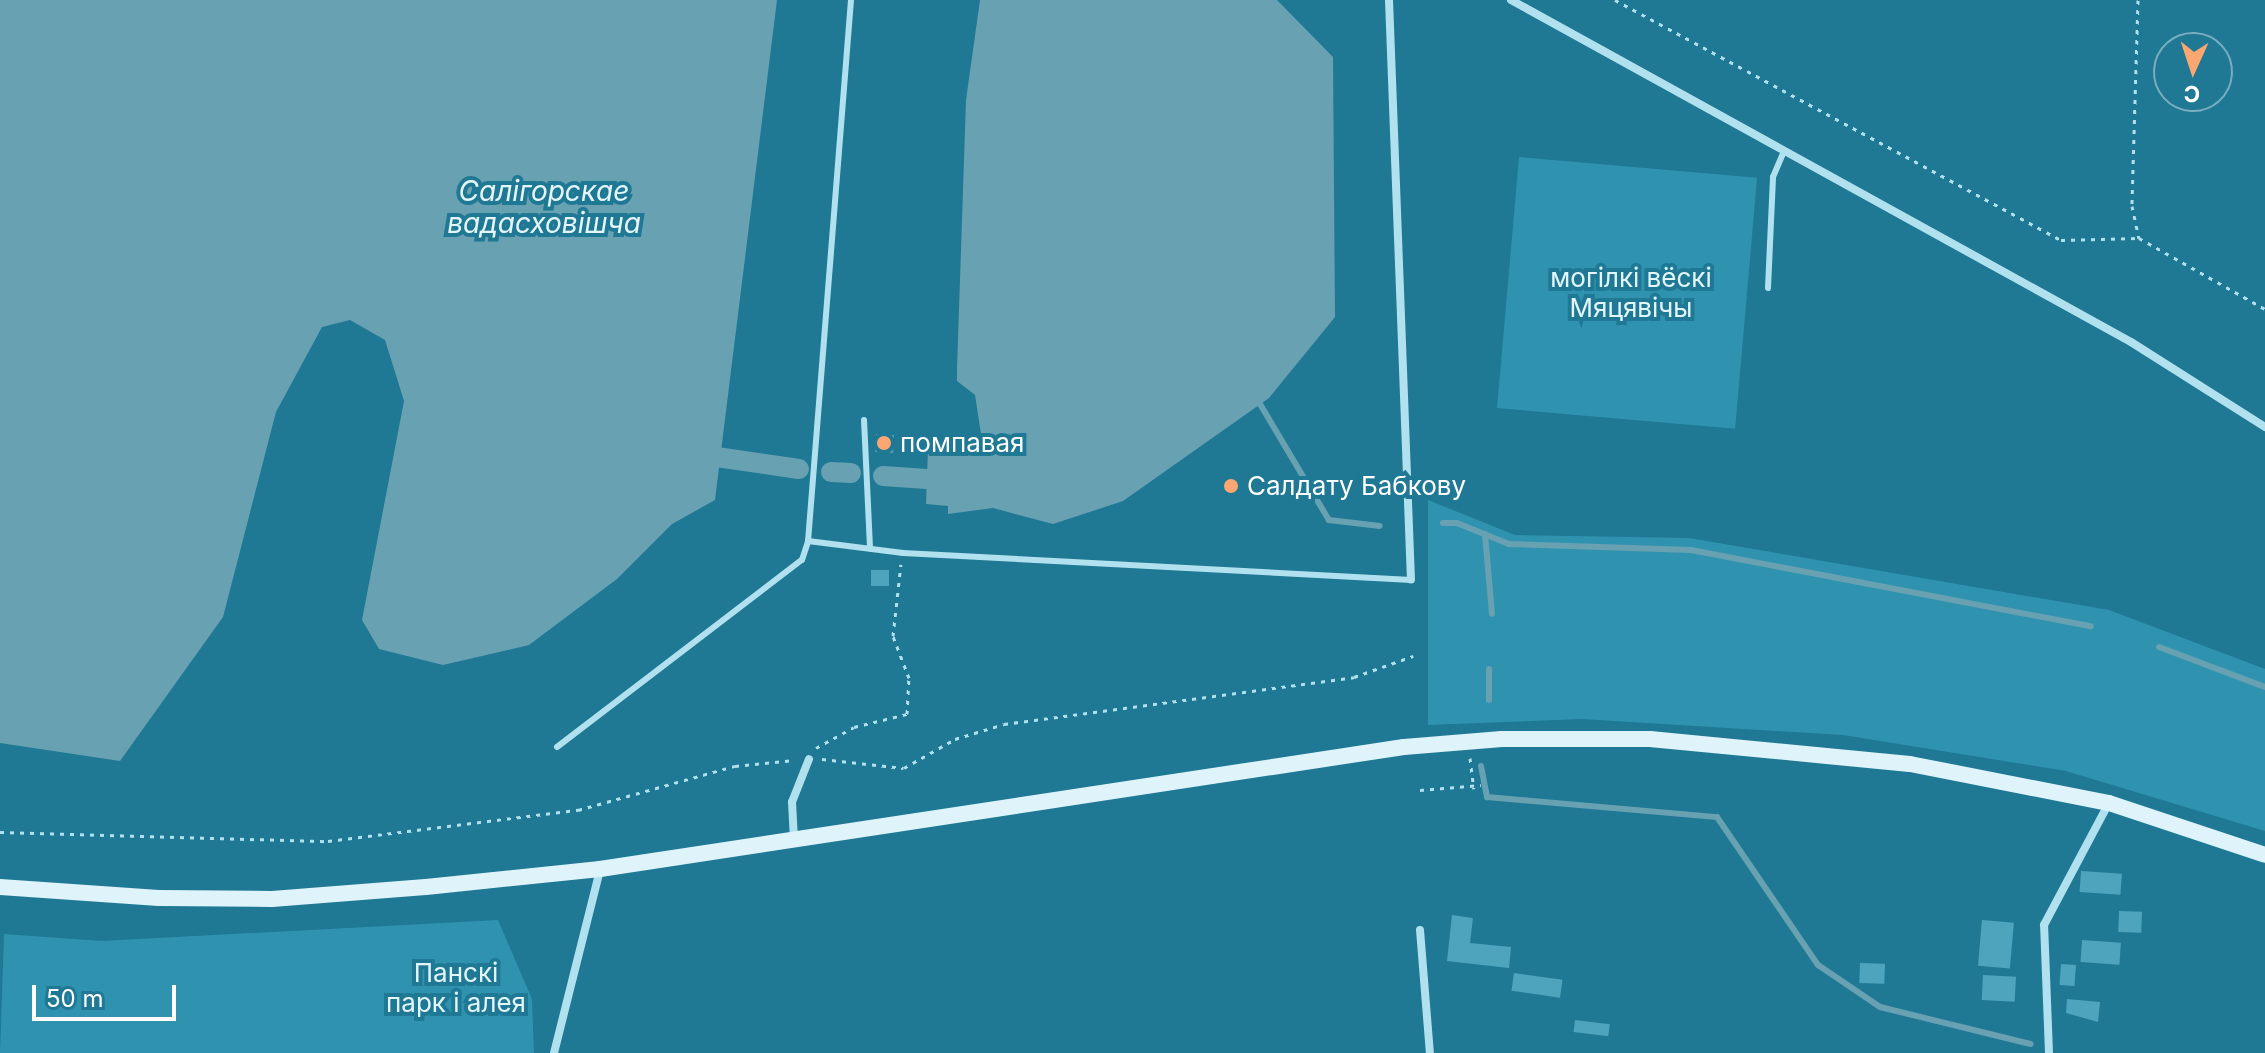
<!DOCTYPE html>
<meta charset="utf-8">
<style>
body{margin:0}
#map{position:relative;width:2265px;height:1053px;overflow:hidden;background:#1f7894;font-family:Inter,sans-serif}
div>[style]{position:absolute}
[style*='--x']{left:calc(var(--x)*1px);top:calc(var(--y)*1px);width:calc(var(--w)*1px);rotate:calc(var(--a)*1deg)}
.green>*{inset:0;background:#2f93af;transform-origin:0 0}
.water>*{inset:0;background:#68a1b2}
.stream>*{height:6px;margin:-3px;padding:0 3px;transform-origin:3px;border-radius:3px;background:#68a1b2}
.canal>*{height:20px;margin:-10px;padding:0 10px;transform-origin:10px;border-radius:10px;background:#68a1b2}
.building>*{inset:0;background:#4fa4bd;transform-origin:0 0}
.path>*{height:3px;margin-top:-1.5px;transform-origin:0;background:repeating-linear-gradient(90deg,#b1e1ee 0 4px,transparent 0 10px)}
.service>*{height:6px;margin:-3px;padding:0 3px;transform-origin:3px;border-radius:3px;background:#b1e1ee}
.minor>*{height:8px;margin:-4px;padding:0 4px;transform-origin:4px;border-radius:4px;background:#b1e1ee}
.secondary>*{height:16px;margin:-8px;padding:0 8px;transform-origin:8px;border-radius:8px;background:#def4fa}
.dots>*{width:22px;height:22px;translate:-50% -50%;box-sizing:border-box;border:4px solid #1f7894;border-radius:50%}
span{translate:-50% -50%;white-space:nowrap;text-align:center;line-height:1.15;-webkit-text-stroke:8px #1f7894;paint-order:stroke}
.park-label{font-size:26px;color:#e3f6fc}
.poi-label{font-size:26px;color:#fff}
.left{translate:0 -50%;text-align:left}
.water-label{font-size:28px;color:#e5f6fb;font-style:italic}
.north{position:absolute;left:2153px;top:32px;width:80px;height:80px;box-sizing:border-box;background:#1f7894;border:2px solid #79aebf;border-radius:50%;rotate:183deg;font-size:22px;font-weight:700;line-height:32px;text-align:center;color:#fff}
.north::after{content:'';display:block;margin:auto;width:28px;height:36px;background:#fca771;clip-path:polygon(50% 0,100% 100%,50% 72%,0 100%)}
.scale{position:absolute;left:32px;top:985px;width:144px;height:36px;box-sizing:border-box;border:4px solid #fff;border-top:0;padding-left:10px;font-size:24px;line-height:28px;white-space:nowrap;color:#fff;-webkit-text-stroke:6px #1f7894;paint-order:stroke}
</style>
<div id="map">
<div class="green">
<i style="left:1519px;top:157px;width:239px;height:252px;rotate:5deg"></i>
<i style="clip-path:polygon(1428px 500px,1515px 535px,1689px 538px,2109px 610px,2265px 669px,2265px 831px,2066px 771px,1843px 735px,1582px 719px,1428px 725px)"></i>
<i style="clip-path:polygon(498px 920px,532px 999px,534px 1053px,0 1053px,4px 934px,101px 941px)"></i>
</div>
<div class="water">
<i style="clip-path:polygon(0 0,777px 0,715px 500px,672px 524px,617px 579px,529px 645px,443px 665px,379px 649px,362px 620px,404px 401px,385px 340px,350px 320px,322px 327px,276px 412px,223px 617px,120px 761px,0 743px)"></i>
<i style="clip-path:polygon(980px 0,1277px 0,1333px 57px,1335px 317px,1269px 398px,1123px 501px,1053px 524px,993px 508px,948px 514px,948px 506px,926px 504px,928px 449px,950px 450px,951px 437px,972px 446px,981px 434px,975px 395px,957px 381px,957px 369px,966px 100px)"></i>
</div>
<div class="stream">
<i style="--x:1260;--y:404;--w:135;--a:59.3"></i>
<i style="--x:1329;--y:520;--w:51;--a:6.7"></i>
<i style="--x:1443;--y:523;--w:14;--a:0"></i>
<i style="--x:1457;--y:523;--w:56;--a:22"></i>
<i style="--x:1509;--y:544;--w:182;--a:1.9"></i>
<i style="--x:1691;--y:550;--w:407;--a:10.8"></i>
<i style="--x:1485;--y:534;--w:80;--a:85"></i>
<i style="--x:2159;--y:647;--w:113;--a:20.7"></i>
<i style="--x:1489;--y:669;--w:31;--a:90"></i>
<i style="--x:1481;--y:766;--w:32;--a:79"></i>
<i style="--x:1487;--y:797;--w:231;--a:5"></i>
<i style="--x:1717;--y:817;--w:179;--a:55.7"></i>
<i style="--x:1818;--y:965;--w:75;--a:34.1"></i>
<i style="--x:1880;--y:1007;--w:155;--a:13.8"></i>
</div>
<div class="canal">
<i style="--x:696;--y:454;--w:104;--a:8.3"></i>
<i style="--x:831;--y:472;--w:20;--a:3"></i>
<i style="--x:883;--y:476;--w:44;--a:3.9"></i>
</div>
<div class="building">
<i style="left:876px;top:434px;width:18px;height:18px;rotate:3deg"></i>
<i style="left:871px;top:570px;width:18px;height:16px"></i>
<i style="left:2081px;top:871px;width:41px;height:21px;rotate:4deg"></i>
<i style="left:2119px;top:911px;width:23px;height:21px;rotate:2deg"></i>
<i style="clip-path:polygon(1452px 915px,1473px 918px,1470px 943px,1511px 947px,1509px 968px,1447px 961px)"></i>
<i style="left:1982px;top:920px;width:32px;height:46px;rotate:5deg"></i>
<i style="left:2082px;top:940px;width:39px;height:22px;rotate:4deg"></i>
<i style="left:1860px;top:963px;width:25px;height:20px;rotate:2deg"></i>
<i style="left:2061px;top:964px;width:15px;height:21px;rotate:4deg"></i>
<i style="left:1514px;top:973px;width:49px;height:18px;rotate:8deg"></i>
<i style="left:1983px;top:975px;width:33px;height:25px;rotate:3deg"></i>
<i style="clip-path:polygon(2067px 999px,2100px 1002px,2098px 1022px,2066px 1013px)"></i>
<i style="left:1575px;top:1020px;width:35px;height:12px;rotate:7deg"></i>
</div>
<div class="path">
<i style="--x:1615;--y:0;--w:506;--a:28.29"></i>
<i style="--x:2061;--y:240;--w:78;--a:-1.5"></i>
<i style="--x:2139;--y:238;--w:145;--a:29.4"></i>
<i style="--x:2138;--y:0;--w:206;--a:91.7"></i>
<i style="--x:2132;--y:206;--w:33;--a:78"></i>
<i style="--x:816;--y:748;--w:43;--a:-28.9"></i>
<i style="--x:854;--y:727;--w:55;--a:-13.8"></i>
<i style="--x:907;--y:714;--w:36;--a:-87"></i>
<i style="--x:909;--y:678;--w:45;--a:-110.9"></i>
<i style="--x:893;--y:636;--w:72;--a:-83.7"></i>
<i style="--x:1470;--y:758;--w:31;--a:83"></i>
<i style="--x:822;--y:759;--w:82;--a:6.3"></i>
<i style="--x:904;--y:768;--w:59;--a:-29.6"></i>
<i style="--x:955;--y:739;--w:51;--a:-17"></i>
<i style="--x:1004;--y:724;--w:353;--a:-7.6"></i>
<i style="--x:1354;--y:677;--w:63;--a:-19.6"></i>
<i style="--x:1420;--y:790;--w:61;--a:-4.7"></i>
<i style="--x:0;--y:832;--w:328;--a:1.6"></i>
<i style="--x:328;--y:841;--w:252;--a:-7.1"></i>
<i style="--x:578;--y:810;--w:163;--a:-15.7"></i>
<i style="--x:735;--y:766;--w:60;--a:-5.7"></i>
</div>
<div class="service">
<i style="--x:851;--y:0;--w:543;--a:94.54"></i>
<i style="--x:808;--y:541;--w:96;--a:7.2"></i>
<i style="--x:903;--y:553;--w:509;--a:3.04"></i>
<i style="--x:1768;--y:288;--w:111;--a:-87.4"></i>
<i style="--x:1773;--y:177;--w:28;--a:-67"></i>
<i style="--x:864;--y:420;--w:128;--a:87.3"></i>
<i style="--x:557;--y:747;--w:308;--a:-37.4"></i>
<i style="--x:802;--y:560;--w:20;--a:-72"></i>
</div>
<div class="minor">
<i style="--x:1389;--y:0;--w:580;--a:87.83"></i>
<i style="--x:1511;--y:0;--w:708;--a:28.88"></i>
<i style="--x:2131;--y:342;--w:159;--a:32.4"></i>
<i style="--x:794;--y:840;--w:38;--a:-93"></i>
<i style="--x:792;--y:802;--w:46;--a:-68.4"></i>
<i style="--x:1420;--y:930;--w:123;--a:85.4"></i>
<i style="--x:554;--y:1053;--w:189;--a:-75.9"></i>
<i style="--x:2049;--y:1053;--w:128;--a:-92.2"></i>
<i style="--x:2044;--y:925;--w:138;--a:-62"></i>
</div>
<div class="secondary">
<i style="--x:0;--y:887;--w:159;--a:4"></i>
<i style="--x:159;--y:898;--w:113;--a:0.5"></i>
<i style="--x:272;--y:899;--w:154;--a:-4.5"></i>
<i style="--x:426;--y:887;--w:175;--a:-5.9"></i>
<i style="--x:600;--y:869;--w:813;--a:-8.63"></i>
<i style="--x:1404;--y:747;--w:98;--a:-4.7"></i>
<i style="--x:1502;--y:739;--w:148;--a:0"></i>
<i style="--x:1650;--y:739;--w:261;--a:5.5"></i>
<i style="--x:1910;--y:764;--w:203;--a:11.1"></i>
<i style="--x:2109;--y:803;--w:164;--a:18.4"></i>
</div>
<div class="dots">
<i style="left:884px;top:443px;background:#fca771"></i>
<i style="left:1231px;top:486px;background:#fca771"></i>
</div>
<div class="park-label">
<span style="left:1631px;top:293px">могілкі вёскі<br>Мяцявічы</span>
<span style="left:456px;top:988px">Панскі<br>парк і алея</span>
</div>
<div class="poi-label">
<span class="left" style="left:900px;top:443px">помпавая</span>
<span class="left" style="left:1247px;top:486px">Салдату Бабкову</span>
</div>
<div class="water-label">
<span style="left:544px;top:207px">Салігорскае<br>вадасховішча</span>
</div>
<div class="north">С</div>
<div class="scale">50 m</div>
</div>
